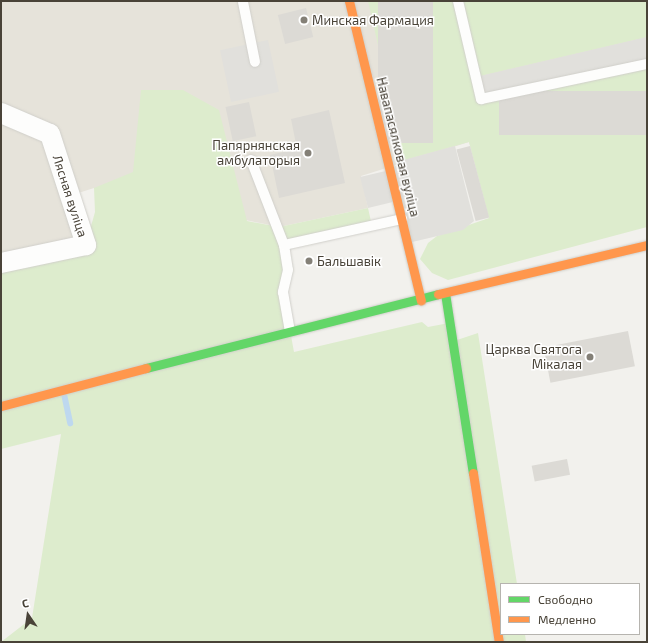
<!DOCTYPE html>
<meta charset="utf-8">
<style>
body{margin:0}
#map{position:relative;width:648px;height:643px;overflow:hidden;background:#f2f1ed;font-family:"Exo 2",sans-serif}
div>[style]{position:absolute}
[style*='--x']{left:calc(var(--x)*1px);top:calc(var(--y)*1px);width:calc(var(--w)*1px);rotate:calc(var(--a)*1deg)}
.residential>*{inset:0;background:#e6e3da}
.green>*{inset:0;background:#ddeccd}
.parking>*{inset:0;background:#e1e0dc;transform-origin:0 0}
.stream>*{height:6px;margin:-3px;padding:0 3px;transform-origin:3px;border-radius:3px;background:#bed8ef}
.building>*{inset:0;background:#dcdad5;transform-origin:0 0}
.roads{filter:drop-shadow(0 0 1px #d0cfca) drop-shadow(0 0 1px #d0cfca)}
.lane>*{height:10px;margin:-5px;padding:0 5px;transform-origin:5px;border-radius:5px;background:#fdfdfc}
.street>*{height:20px;margin:-10px;padding:0 10px;transform-origin:10px;border-radius:10px;background:#fdfdfc}
.fast>*{height:9px;margin:-4.5px;padding:0 4.5px;transform-origin:4.5px;border-radius:4.5px;background:#63d668}
.slow>*{height:9px;margin:-4.5px;padding:0 4.5px;transform-origin:4.5px;border-radius:4.5px;background:#ff974d}
.dots>*{width:11px;height:11px;translate:-50% -50%;box-sizing:border-box;border:2px solid #fff;border-radius:50%}
span{translate:-50% -50%;white-space:nowrap;text-align:center;line-height:1.15;-webkit-text-stroke:3px #fff;paint-order:stroke}
.poi-label{font-size:13px;color:#494338}
.left{translate:0 -50%;text-align:left}
.right{translate:-100% -50%;text-align:right}
.street-label{font-size:13px;color:#494338}
.frame{position:absolute;inset:0;border:2px solid #494338;pointer-events:none}
.legend{position:absolute;left:500px;top:583px;width:140px;height:52px;box-sizing:border-box;background:#fff;border:1px solid #b6b4af;margin:0;padding:5px 7px;list-style:none;font-size:12px;color:#494338}
.legend li{display:flex;align-items:center;gap:8px;height:20px}
.legend b{width:20px;border:1px solid #b6b4af}
.north{position:absolute;left:8px;top:595px;width:40px;height:40px;-webkit-text-stroke:3px #fff;paint-order:stroke;rotate:347deg;font-size:11px;font-weight:700;line-height:16px;text-align:center;color:#494338}
.north::after{content:'';display:block;margin:auto;width:14px;height:18px;background:#494338;clip-path:polygon(50% 0,100% 100%,50% 72%,0 100%)}
</style>
<div id="map">
<div class="residential">
<i style="clip-path:polygon(1px 1px,647px 1px,647px 187px,489px 218px,469px 142px,361px 176px,368px 208px,279px 227px,94px 188px,72px 195px,86px 245px,1px 263px)"></i>
</div>
<div class="green">
<i style="clip-path:polygon(368px 1px,378px 1px,409px 139px,433px 1px,647px 1px,647px 37px,476px 77px,647px 64px,647px 91px,502px 123px,647px 135px,647px 227px,448px 280px,432px 273px,420px 259px,428px 243px,437px 236px,489px 218px,469px 142px,404px 160px)"></i>
<i style="clip-path:polygon(141px 90px,183px 90px,219px 110px,247px 221px,279px 227px,368px 208px,372px 226px,284px 245px,288px 270px,283px 292px,294px 352px,422px 322px,428px 327px,449px 323px,451px 342px,478px 333px,517px 584px,501px 584px,501px 634px,525px 634px,526px 642px,1px 642px,32px 618px,61px 434px,1px 449px,1px 263px,86px 244px,95px 212px,94px 188px,133px 172px)"></i>
</div>
<div class="parking">
<i style="clip-path:polygon(647px 37px,647px 64px,481px 99px,476px 77px)"></i>
<i style="left:268px;top:40px;width:53px;height:49px;rotate:78deg"></i>
<i style="clip-path:polygon(455px 146px,474px 221px,463px 230px,408px 243px,397px 201px,368px 208px,360px 177px,390px 170px,404px 160px)"></i>
</div>
<div class="stream">
<i style="--x:64;--y:394;--w:30;--a:78"></i>
</div>
<div class="building">
<i style="left:378px;top:1px;width:55px;height:142px"></i>
<i style="left:306px;top:8px;width:30px;height:29px;rotate:76deg"></i>
<i style="left:647px;top:91px;width:44px;height:148px;rotate:90deg"></i>
<i style="left:249px;top:102px;width:35px;height:24px;rotate:78deg"></i>
<i style="clip-path:polygon(329px 110px,345px 183px,279px 198px,270px 155px,297px 149px,291px 119px)"></i>
<i style="left:470px;top:146px;width:74px;height:14px;rotate:75deg"></i>
<i style="left:628px;top:331px;width:36px;height:86px;rotate:79deg"></i>
<i style="left:567px;top:459px;width:16px;height:36px;rotate:79deg"></i>
</div>
<div class="roads">
<div class="lane">
<i style="--x:458;--y:1;--w:101;--a:76.8"></i>
<i style="--x:481;--y:99;--w:170;--a:-11.9"></i>
<i style="--x:243;--y:2;--w:61;--a:78.7"></i>
<i style="--x:251;--y:160;--w:91;--a:68.8"></i>
<i style="--x:284;--y:245;--w:25;--a:81"></i>
<i style="--x:288;--y:270;--w:23;--a:103"></i>
<i style="--x:283;--y:292;--w:40;--a:80"></i>
<i style="--x:284;--y:245;--w:121;--a:-12.4"></i>
</div>
<div class="street">
<i style="--x:1;--y:113;--w:53;--a:23.2"></i>
<i style="--x:50;--y:134;--w:117;--a:72"></i>
<i style="--x:86;--y:245;--w:87;--a:168"></i>
</div>
<div class="fast">
<i style="--x:445;--y:293;--w:182;--a:81.2"></i>
<i style="--x:146;--y:368;--w:301;--a:-14.2"></i>
</div>
<div class="slow">
<i style="--x:349;--y:1;--w:308;--a:76.5"></i>
<i style="--x:438;--y:294;--w:215;--a:-13.2"></i>
<i style="--x:1;--y:406;--w:150;--a:-14.7"></i>
<i style="--x:473;--y:473;--w:171;--a:81.3"></i>
</div>
</div>
<div class="dots">
<i style="left:304px;top:20px;background:#848077"></i>
<i style="left:308px;top:153px;background:#848077"></i>
<i style="left:309px;top:261px;background:#848077"></i>
<i style="left:590px;top:357px;background:#848077"></i>
</div>
<div class="poi-label">
<span class="left" style="left:312px;top:20px">Минская Фармация</span>
<span class="right" style="left:300px;top:153px">Папярнянская<br>амбулаторыя</span>
<span class="left" style="left:317px;top:261px">Бальшавік</span>
<span class="right" style="left:582px;top:357px">Царква Святога<br>Мікалая</span>
</div>
<div class="street-label">
<span style="left:398px;top:147px;rotate:76deg">Навапасялковая вуліца</span>
<span style="left:70px;top:196px;rotate:72deg">Лясная вуліца</span>
</div>
<div class="frame"></div>
<ul class="legend">
<li><b style="height:5px;background:#63d668"></b>Свободно</li>
<li><b style="height:5px;background:#ff974d"></b>Медленно</li>
</ul>
<div class="north">С</div>
</div>
